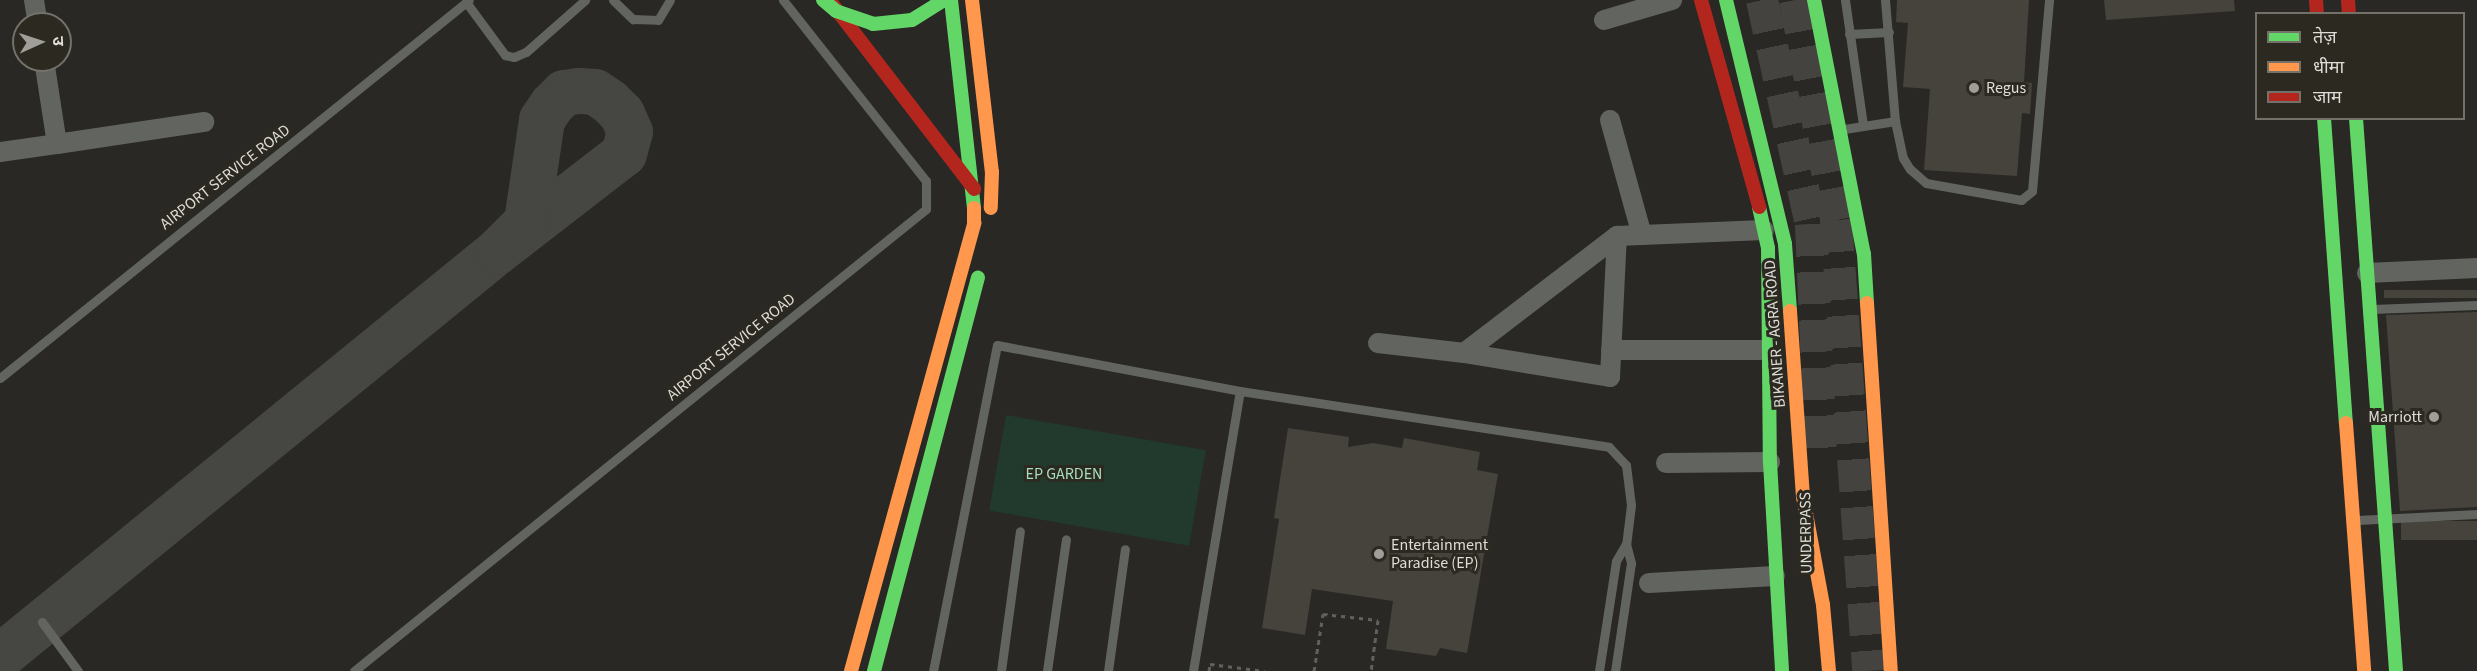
<!DOCTYPE html>
<meta charset="utf-8">
<style>
body{margin:0}
#map{position:relative;width:2477px;height:671px;overflow:hidden;background:#292824;font-family:"Source Sans 3","Noto Sans Devanagari",sans-serif}
div>[style]{position:absolute}
[style*='--x']{left:calc(var(--x)*1px);top:calc(var(--y)*1px);width:calc(var(--w)*1px);rotate:calc(var(--a)*1deg)}
.green>*{inset:0;background:#22392d;transform-origin:0 0}
.taxiway>*{height:46px;margin:-23px;padding:0 23px;transform-origin:23px;border-radius:23px;background:#464642}
.building>*{inset:0;background:#46433c;transform-origin:0 0}
.primary-tunnel>*{height:32px;margin-top:-16px;transform-origin:0;background:repeating-linear-gradient(90deg,#44433f 0 32px,transparent 0 48px)}
.path>*{height:3px;margin-top:-1.5px;transform-origin:0;background:repeating-linear-gradient(90deg,#60615d 0 4.5px,transparent 0 9px)}
.lane>*{height:9px;margin:-4.5px;padding:0 4.5px;transform-origin:4.5px;border-radius:4.5px;background:#626460}
.street>*{height:20px;margin:-10px;padding:0 10px;transform-origin:10px;border-radius:10px;background:#626460}
.fast>*{height:14px;margin:-7px;padding:0 7px;transform-origin:7px;border-radius:7px;background:#63d668}
.slow>*{height:14px;margin:-7px;padding:0 7px;transform-origin:7px;border-radius:7px;background:#ff974d}
.jam>*{height:14px;margin:-7px;padding:0 7px;transform-origin:7px;border-radius:7px;background:#b3261e}
.fast-bridge>*{height:14px;margin:-7px;padding:0 7px;transform-origin:7px;border-radius:7px;background:#63d668}
.dots>*{width:16px;height:16px;translate:-50% -50%;box-sizing:border-box;border:3px solid #2c2921;border-radius:50%}
span{translate:-50% -50%;white-space:nowrap;text-align:center;line-height:1.15;-webkit-text-stroke:6px #2c2921;paint-order:stroke}
.poi-label{font-size:16px;color:#deddd8}
.left{translate:0 -50%;text-align:left}
.right{translate:-100% -50%;text-align:right}
.street-label{font-size:16px;color:#deddd8}
.park-label{font-size:16px;color:#a5dfbf}
.legend{position:absolute;left:2255px;top:12px;width:210px;height:108px;box-sizing:border-box;background:#2c2921;border:2px solid #73716a;margin:0;padding:8px 10px;list-style:none;font-size:18px;color:#deddd8}
.legend li{display:flex;align-items:center;gap:12px;height:30px}
.legend b{width:30px;border:2px solid #73716a}
.north{position:absolute;left:12px;top:12px;width:60px;height:60px;box-sizing:border-box;background:#2c2921;border:2px solid #73716a;border-radius:50%;rotate:87deg;font-size:16px;font-weight:700;line-height:24px;text-align:center;color:#deddd8}
.north::after{content:'';display:block;margin:auto;width:21px;height:27px;background:#9f9e99;clip-path:polygon(50% 0,100% 100%,50% 72%,0 100%)}
</style>
<div id="map">
<div class="green">
<i style="left:1006px;top:415px;width:203px;height:97px;rotate:10deg"></i>
</div>
<div class="taxiway">
<i style="--x:0;--y:657;--w:641;--a:-39.18"></i>
<i style="--x:497;--y:252;--w:160;--a:-37.7"></i>
<i style="--x:624;--y:154;--w:23;--a:-75"></i>
<i style="--x:630;--y:132;--w:20;--a:-114"></i>
<i style="--x:622;--y:114;--w:17;--a:-135"></i>
<i style="--x:610;--y:102;--w:18;--a:-146"></i>
<i style="--x:595;--y:92;--w:16;--a:-176"></i>
<i style="--x:579;--y:91;--w:15;--a:172"></i>
<i style="--x:564;--y:93;--w:17;--a:135"></i>
<i style="--x:552;--y:105;--w:18;--a:124"></i>
<i style="--x:542;--y:120;--w:103;--a:98.4"></i>
<i style="--x:527;--y:222;--w:41;--a:135"></i>
</div>
<div class="building">
<i style="clip-path:polygon(1897px 0,2029px 0,2024px 82px,2032px 83px,2030px 114px,2022px 113px,2017px 176px,1924px 170px,1930px 89px,1903px 87px,1908px 23px,1896px 22px)"></i>
<i style="clip-path:polygon(2104px 0,2234px 0,2235px 11px,2106px 20px)"></i>
<i style="left:2477px;top:290px;width:8px;height:93px;rotate:90deg"></i>
<i style="clip-path:polygon(2477px 312px,2477px 507px,2400px 511px,2386px 315px)"></i>
<i style="clip-path:polygon(1288px 428px,1349px 437px,1348px 447px,1373px 443px,1402px 448px,1404px 438px,1480px 452px,1477px 470px,1498px 474px,1467px 653px,1440px 648px,1436px 656px,1386px 649px,1393px 601px,1312px 589px,1305px 635px,1262px 628px,1279px 519px,1274px 518px)"></i>
<i style="left:2477px;top:521px;width:19px;height:76px;rotate:90deg"></i>
</div>
<div class="primary-tunnel">
<i style="--x:1762;--y:0;--w:229;--a:77.7"></i>
<i style="--x:1811;--y:224;--w:237;--a:87.6"></i>
<i style="--x:1795;--y:0;--w:224;--a:79.4"></i>
<i style="--x:1836;--y:220;--w:452;--a:85.9"></i>
</div>
<div class="path">
<i style="--x:1209;--y:671;--w:7;--a:-82"></i>
<i style="--x:1210;--y:664;--w:55;--a:7.3"></i>
<i style="--x:1314;--y:671;--w:58;--a:-81"></i>
<i style="--x:1323;--y:614;--w:55;--a:6.2"></i>
<i style="--x:1378;--y:620;--w:51;--a:97.8"></i>
</div>
<div class="lane">
<i style="--x:613;--y:0;--w:28;--a:44"></i>
<i style="--x:633;--y:19;--w:25;--a:2"></i>
<i style="--x:658;--y:20;--w:23;--a:-59"></i>
<i style="--x:1845;--y:0;--w:126;--a:81.8"></i>
<i style="--x:1885;--y:0;--w:121;--a:85.3"></i>
<i style="--x:1895;--y:121;--w:38;--a:78"></i>
<i style="--x:1903;--y:158;--w:13;--a:58"></i>
<i style="--x:1910;--y:169;--w:21;--a:41"></i>
<i style="--x:1926;--y:183;--w:97;--a:10.1"></i>
<i style="--x:2021;--y:200;--w:14;--a:-39"></i>
<i style="--x:2032;--y:191;--w:192;--a:-84.9"></i>
<i style="--x:466;--y:2;--w:66;--a:53.7"></i>
<i style="--x:505;--y:55;--w:9;--a:13"></i>
<i style="--x:514;--y:57;--w:13;--a:-23"></i>
<i style="--x:526;--y:52;--w:79;--a:-41.4"></i>
<i style="--x:1849;--y:34;--w:40;--a:-2.9"></i>
<i style="--x:1844;--y:129;--w:52;--a:-8.9"></i>
<i style="--x:2372;--y:309;--w:105;--a:-2.2"></i>
<i style="--x:0;--y:378;--w:602;--a:-38.87"></i>
<i style="--x:2357;--y:520;--w:120;--a:-2.9"></i>
<i style="--x:42;--y:622;--w:61;--a:53.7"></i>
<i style="--x:354;--y:671;--w:735;--a:-38.93"></i>
<i style="--x:926;--y:209;--w:28;--a:-90"></i>
<i style="--x:926;--y:181;--w:231;--a:-128.3"></i>
<i style="--x:933;--y:671;--w:332;--a:-78.9"></i>
<i style="--x:997;--y:345;--w:247;--a:10.7"></i>
<i style="--x:1240;--y:391;--w:373;--a:8.6"></i>
<i style="--x:1609;--y:447;--w:25;--a:47"></i>
<i style="--x:1626;--y:465;--w:40;--a:82.9"></i>
<i style="--x:1631;--y:505;--w:39;--a:97"></i>
<i style="--x:1001;--y:671;--w:141;--a:-82.3"></i>
<i style="--x:1047;--y:671;--w:133;--a:-81.8"></i>
<i style="--x:1108;--y:671;--w:123;--a:-82.1"></i>
<i style="--x:1193;--y:671;--w:284;--a:-80.5"></i>
<i style="--x:1599;--y:671;--w:111;--a:-81.2"></i>
<i style="--x:1616;--y:561;--w:20;--a:-60"></i>
<i style="--x:1626;--y:544;--w:20;--a:75"></i>
<i style="--x:1631;--y:563;--w:109;--a:98.4"></i>
</div>
<div class="street">
<i style="--x:34;--y:0;--w:24;--a:81"></i>
<i style="--x:1604;--y:20;--w:71;--a:-16.4"></i>
<i style="--x:44;--y:60;--w:85;--a:81.2"></i>
<i style="--x:57;--y:144;--w:149;--a:-8.5"></i>
<i style="--x:1610;--y:120;--w:119;--a:74.5"></i>
<i style="--x:0;--y:152;--w:58;--a:-8"></i>
<i style="--x:2367;--y:273;--w:110;--a:-2.6"></i>
<i style="--x:1378;--y:343;--w:87;--a:6.6"></i>
<i style="--x:1464;--y:353;--w:193;--a:-37.4"></i>
<i style="--x:1617;--y:236;--w:147;--a:-2.3"></i>
<i style="--x:1611;--y:350;--w:158;--a:0"></i>
<i style="--x:1464;--y:353;--w:148;--a:9.3"></i>
<i style="--x:1610;--y:377;--w:141;--a:-87.2"></i>
<i style="--x:1666;--y:463;--w:104;--a:-0.6"></i>
<i style="--x:1649;--y:583;--w:126;--a:-3.2"></i>
</div>
<div class="fast">
<i style="--x:951;--y:0;--w:209;--a:83.7"></i>
<i style="--x:1726;--y:0;--w:251;--a:76.4"></i>
<i style="--x:1785;--y:244;--w:67;--a:85.7"></i>
<i style="--x:1814;--y:0;--w:259;--a:78.9"></i>
<i style="--x:1864;--y:254;--w:49;--a:86.5"></i>
<i style="--x:2324;--y:118;--w:306;--a:85.9"></i>
<i style="--x:2356;--y:118;--w:554;--a:85.86"></i>
<i style="--x:1759;--y:207;--w:42;--a:77.6"></i>
<i style="--x:1768;--y:248;--w:214;--a:89.5"></i>
<i style="--x:1770;--y:462;--w:209;--a:86.7"></i>
<i style="--x:874;--y:671;--w:407;--a:-75.2"></i>
</div>
<div class="slow">
<i style="--x:972;--y:0;--w:173;--a:83.4"></i>
<i style="--x:992;--y:172;--w:36;--a:92"></i>
<i style="--x:1867;--y:303;--w:369;--a:86.3"></i>
<i style="--x:1790;--y:311;--w:186;--a:86"></i>
<i style="--x:1803;--y:497;--w:110;--a:79.5"></i>
<i style="--x:1823;--y:605;--w:66;--a:84.8"></i>
<i style="--x:2346;--y:423;--w:249;--a:85.8"></i>
<i style="--x:851;--y:671;--w:465;--a:-74.6"></i>
<i style="--x:974;--y:223;--w:15;--a:-90"></i>
</div>
<div class="jam">
<i style="--x:1701;--y:0;--w:215;--a:74.3"></i>
<i style="--x:2316;--y:0;--w:14;--a:86"></i>
<i style="--x:2348;--y:0;--w:14;--a:86"></i>
<i style="--x:833;--y:5;--w:232;--a:52.5"></i>
</div>
<div class="fast-bridge">
<i style="--x:823;--y:0;--w:17;--a:40"></i>
<i style="--x:836;--y:11;--w:39;--a:19"></i>
<i style="--x:873;--y:24;--w:39;--a:-6"></i>
<i style="--x:912;--y:20;--w:38;--a:-32"></i>
</div>
<div class="dots">
<i style="left:1974px;top:88px;background:#9f9e99"></i>
<i style="left:2434px;top:417px;background:#9f9e99"></i>
<i style="left:1379px;top:554px;background:#9f9e99"></i>
</div>
<div class="poi-label">
<span class="left" style="left:1986px;top:88px">Regus</span>
<span class="right" style="left:2422px;top:417px">Marriott</span>
<span class="left" style="left:1391px;top:554px">Entertainment<br>Paradise (EP)</span>
</div>
<div class="street-label">
<span style="left:225px;top:177px;rotate:-38deg">AIRPORT SERVICE ROAD</span>
<span style="left:1775px;top:334px;rotate:-94deg">BIKANER - AGRA ROAD</span>
<span style="left:731px;top:347px;rotate:-39deg">AIRPORT SERVICE ROAD</span>
<span style="left:1806px;top:533px;rotate:-91deg">UNDERPASS</span>
</div>
<div class="park-label">
<span style="left:1064px;top:474px">EP GARDEN</span>
</div>
<ul class="legend">
<li><b style="height:8px;background:#63d668"></b>तेज़</li>
<li><b style="height:8px;background:#ff974d"></b>धीमा</li>
<li><b style="height:8px;background:#b3261e"></b>जाम</li>
</ul>
<div class="north">उ</div>
</div>
